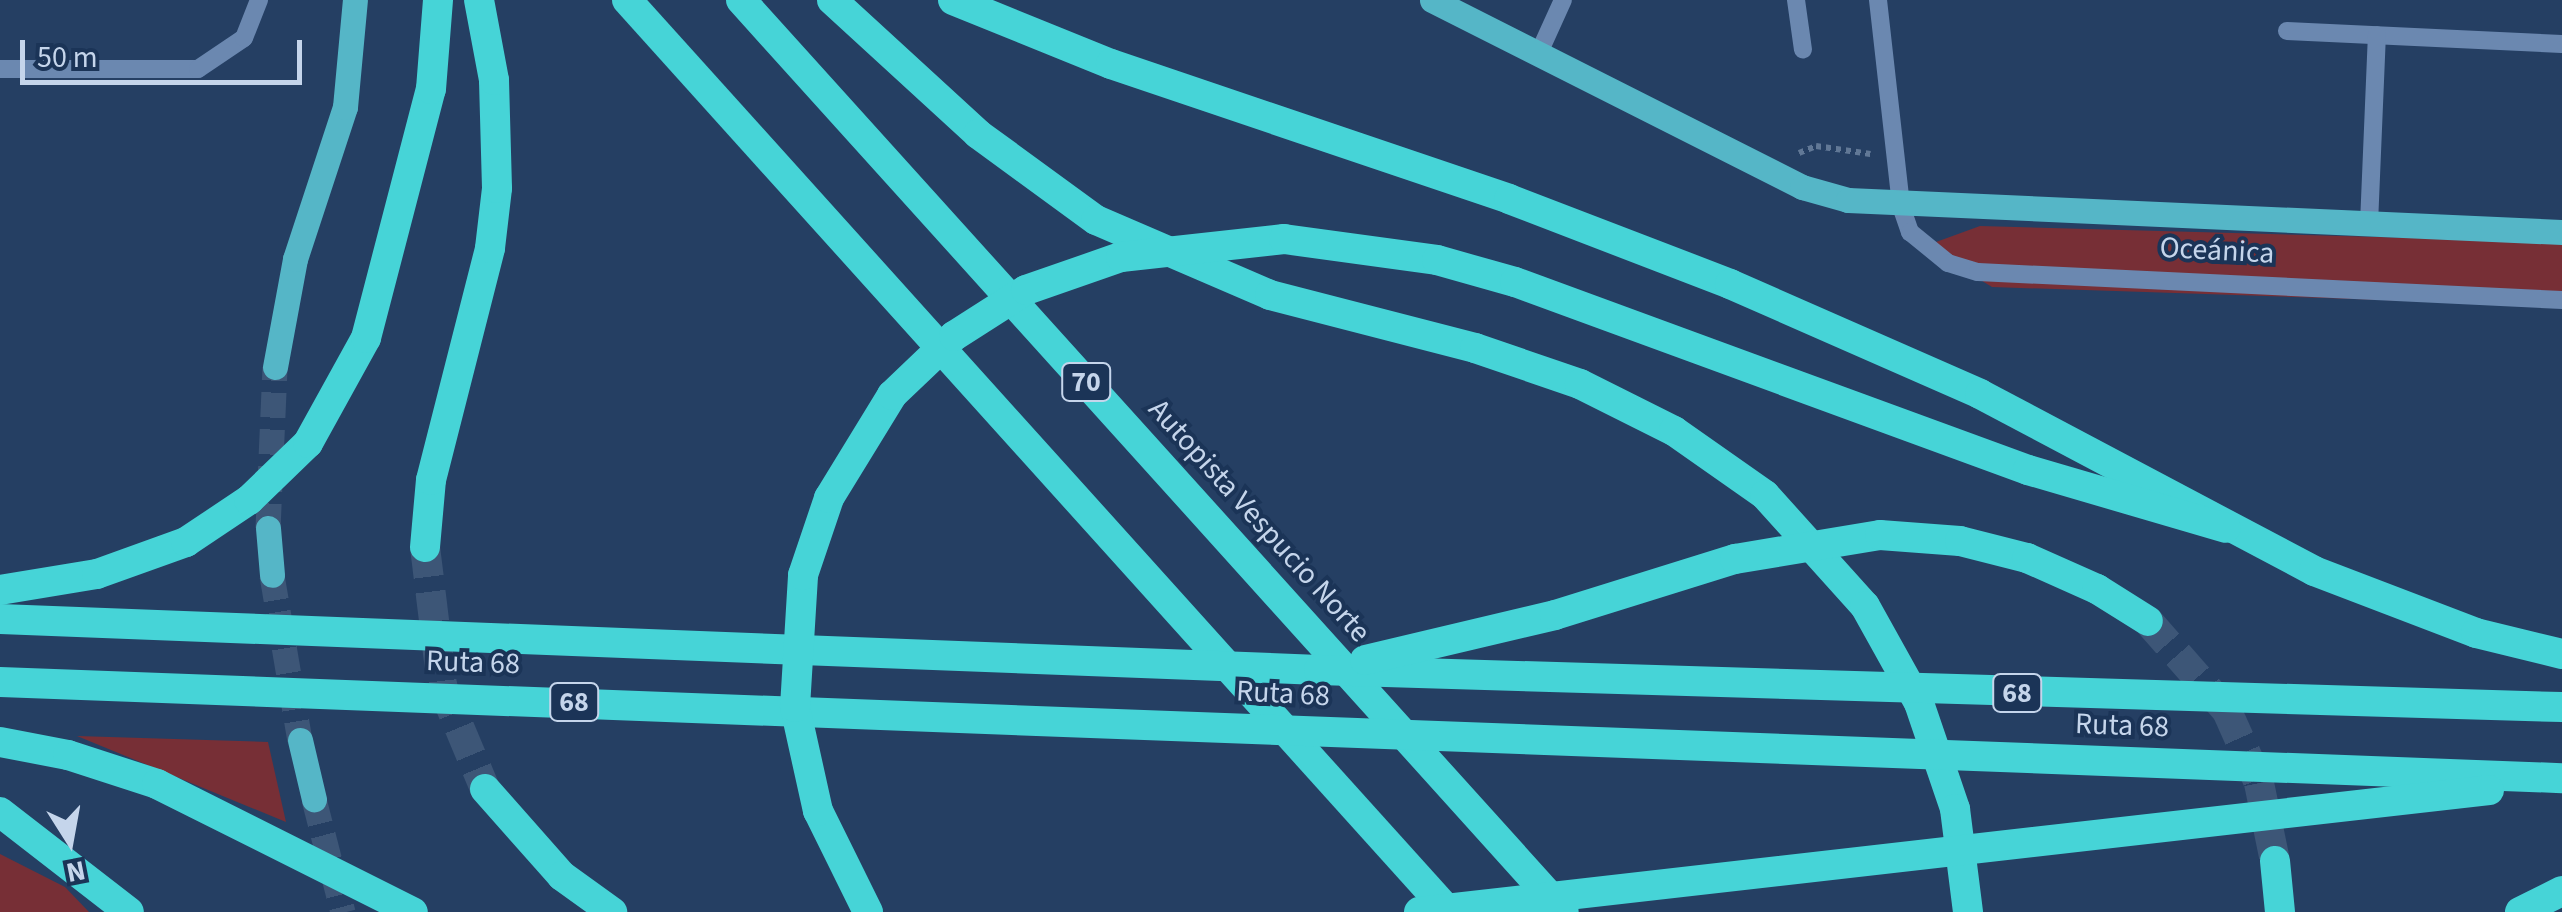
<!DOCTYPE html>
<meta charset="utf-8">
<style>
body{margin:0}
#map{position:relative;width:2562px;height:912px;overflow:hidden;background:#253f63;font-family:"Source Sans 3",sans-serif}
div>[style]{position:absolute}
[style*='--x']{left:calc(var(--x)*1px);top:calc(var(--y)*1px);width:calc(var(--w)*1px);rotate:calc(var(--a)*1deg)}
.green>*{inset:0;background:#772f36}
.major-tunnel>*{height:25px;margin-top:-12.5px;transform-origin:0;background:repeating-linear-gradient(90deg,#3d5677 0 25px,transparent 0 37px)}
.highway-tunnel>*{height:30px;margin-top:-15px;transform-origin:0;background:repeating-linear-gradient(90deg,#3d5677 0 30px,transparent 0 45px)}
.path>*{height:6px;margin-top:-3px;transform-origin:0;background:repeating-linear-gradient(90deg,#617896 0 5px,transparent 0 10px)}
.minor>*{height:18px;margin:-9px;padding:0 9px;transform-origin:9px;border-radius:9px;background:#6b88b0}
.major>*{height:25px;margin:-12.5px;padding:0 12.5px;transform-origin:12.5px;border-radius:12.5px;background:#55b6c7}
.highway>*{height:30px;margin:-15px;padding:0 15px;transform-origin:15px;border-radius:15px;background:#46d4d7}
span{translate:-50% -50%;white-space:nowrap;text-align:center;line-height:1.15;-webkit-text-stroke:8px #1b3457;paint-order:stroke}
.shield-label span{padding:2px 8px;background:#1b3457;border:2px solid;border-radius:8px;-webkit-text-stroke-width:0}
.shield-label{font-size:28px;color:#c5d5eb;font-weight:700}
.street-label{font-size:30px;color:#c5d5eb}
.north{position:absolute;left:20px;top:792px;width:100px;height:100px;-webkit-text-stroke:8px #1b3457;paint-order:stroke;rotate:169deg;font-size:28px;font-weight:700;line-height:40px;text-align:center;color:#c5d5eb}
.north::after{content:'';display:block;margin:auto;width:35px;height:45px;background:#c5d5eb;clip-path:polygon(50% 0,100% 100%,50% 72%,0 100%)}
.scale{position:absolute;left:20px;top:40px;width:282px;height:45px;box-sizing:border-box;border:5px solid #c5d5eb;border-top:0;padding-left:12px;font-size:30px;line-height:35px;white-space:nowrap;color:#c5d5eb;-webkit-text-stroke:8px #1b3457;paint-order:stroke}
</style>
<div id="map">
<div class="green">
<i style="clip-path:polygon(1980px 226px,2562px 242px,2562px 306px,1992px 287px,1925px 246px)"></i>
<i style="clip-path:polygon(77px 736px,268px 742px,286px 822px)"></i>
<i style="clip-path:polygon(0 854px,65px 887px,89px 912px,0 912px)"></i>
</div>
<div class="major-tunnel">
<i style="--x:268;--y:528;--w:161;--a:-87.5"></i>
<i style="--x:272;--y:575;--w:167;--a:80.4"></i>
<i style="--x:314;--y:799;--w:117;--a:75.6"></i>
</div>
<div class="highway-tunnel">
<i style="--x:425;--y:547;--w:140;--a:83"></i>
<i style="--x:442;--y:686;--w:112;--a:67.3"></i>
<i style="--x:2148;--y:621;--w:120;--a:48.7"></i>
<i style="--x:2227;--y:711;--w:79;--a:66"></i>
<i style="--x:2259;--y:783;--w:80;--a:78.4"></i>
</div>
<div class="path">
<i style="--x:1799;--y:153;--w:18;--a:-22"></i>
<i style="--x:1816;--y:146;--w:55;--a:8.4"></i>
</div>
<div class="minor">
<i style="--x:1796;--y:0;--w:50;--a:82"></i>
<i style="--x:1878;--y:0;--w:207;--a:83.6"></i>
<i style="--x:1901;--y:206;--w:28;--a:71"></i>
<i style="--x:1910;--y:232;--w:49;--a:39.2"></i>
<i style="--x:1948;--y:263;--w:31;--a:17"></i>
<i style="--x:1978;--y:272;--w:585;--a:2.74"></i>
<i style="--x:2287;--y:31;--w:275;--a:2.7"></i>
<i style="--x:1538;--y:55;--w:60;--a:-65.6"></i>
<i style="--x:0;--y:69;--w:198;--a:0"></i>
<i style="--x:198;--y:69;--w:55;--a:-34"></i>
<i style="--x:244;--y:38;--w:41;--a:-68.5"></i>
<i style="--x:2369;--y:224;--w:189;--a:-87.6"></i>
</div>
<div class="major">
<i style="--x:1432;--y:0;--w:415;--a:26.8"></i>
<i style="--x:1802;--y:187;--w:48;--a:15.8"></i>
<i style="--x:1848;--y:200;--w:715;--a:2.57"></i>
<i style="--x:275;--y:367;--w:110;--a:-79.5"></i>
<i style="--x:295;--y:259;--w:160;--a:-71.8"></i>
<i style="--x:345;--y:107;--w:107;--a:-84.7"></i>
<i style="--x:268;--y:528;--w:47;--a:85.1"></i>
<i style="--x:300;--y:740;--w:61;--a:76.7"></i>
</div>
<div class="highway">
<i style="--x:627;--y:0;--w:1228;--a:47.97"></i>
<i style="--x:741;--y:0;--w:1228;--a:47.94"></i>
<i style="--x:832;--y:0;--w:198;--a:42.5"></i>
<i style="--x:978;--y:134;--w:146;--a:36.1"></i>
<i style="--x:1096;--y:220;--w:189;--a:23.3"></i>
<i style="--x:1270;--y:295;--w:212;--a:14.5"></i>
<i style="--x:1475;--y:348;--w:111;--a:18.9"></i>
<i style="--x:1580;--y:384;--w:105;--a:26.6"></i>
<i style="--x:1674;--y:431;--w:111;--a:35.1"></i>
<i style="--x:1765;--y:495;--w:149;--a:48"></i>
<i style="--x:1865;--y:606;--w:111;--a:60.9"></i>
<i style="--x:1919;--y:703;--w:112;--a:71.2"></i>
<i style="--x:1955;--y:809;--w:104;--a:82.8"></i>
<i style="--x:953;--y:0;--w:170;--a:22.1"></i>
<i style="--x:1111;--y:64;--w:420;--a:18.7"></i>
<i style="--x:1509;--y:199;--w:237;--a:21"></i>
<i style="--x:1730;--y:284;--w:273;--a:23.7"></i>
<i style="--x:1980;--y:394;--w:378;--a:27.9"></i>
<i style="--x:2314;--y:571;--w:173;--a:20.9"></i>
<i style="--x:2476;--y:633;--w:89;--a:13.7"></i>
<i style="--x:425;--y:547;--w:67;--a:-84.9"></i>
<i style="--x:431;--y:480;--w:239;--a:-75.7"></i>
<i style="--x:490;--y:248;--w:60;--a:-83.3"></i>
<i style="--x:497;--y:188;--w:108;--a:-91.6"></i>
<i style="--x:494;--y:80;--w:81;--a:-100.6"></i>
<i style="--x:0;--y:590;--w:98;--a:-9.4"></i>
<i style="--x:97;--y:574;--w:95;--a:-19.8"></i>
<i style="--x:186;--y:542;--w:76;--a:-33.7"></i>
<i style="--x:249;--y:500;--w:82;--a:-44"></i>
<i style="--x:308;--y:443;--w:120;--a:-61.1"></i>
<i style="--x:366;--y:338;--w:257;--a:-75.4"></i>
<i style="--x:431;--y:89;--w:89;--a:-85.5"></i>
<i style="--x:0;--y:619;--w:1320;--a:2.21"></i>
<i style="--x:1319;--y:670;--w:1244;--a:1.71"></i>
<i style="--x:1365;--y:660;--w:195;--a:-13.3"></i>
<i style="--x:1555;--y:615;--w:189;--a:-17.3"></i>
<i style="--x:1735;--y:559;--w:147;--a:-9.4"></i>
<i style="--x:1880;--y:535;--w:80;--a:4.3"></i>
<i style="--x:1960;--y:541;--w:69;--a:14.2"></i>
<i style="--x:2027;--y:558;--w:77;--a:23.9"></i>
<i style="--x:2097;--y:589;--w:60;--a:32.1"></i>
<i style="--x:0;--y:682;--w:2564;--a:2.15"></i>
<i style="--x:0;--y:742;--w:69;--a:10.8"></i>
<i style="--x:68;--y:755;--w:94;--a:18"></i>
<i style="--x:157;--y:784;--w:286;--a:26.6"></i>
<i style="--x:485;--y:789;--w:116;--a:48.5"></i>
<i style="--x:562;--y:876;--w:62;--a:35.8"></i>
<i style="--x:0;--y:812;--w:163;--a:37.8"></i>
<i style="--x:2275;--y:861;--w:51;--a:84.4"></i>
<i style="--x:868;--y:912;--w:113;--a:-116.3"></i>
<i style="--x:818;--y:811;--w:107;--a:-102.5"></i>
<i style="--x:795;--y:707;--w:132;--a:-86.5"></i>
<i style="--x:803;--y:575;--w:81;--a:-71.3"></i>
<i style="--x:829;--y:498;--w:121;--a:-58.5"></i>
<i style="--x:892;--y:395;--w:86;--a:-43.6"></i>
<i style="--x:954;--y:336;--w:85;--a:-32.6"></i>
<i style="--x:1026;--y:290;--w:101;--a:-19.2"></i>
<i style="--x:1121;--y:257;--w:164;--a:-6.3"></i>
<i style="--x:1284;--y:239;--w:154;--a:7.8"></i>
<i style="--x:1437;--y:260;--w:81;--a:15.8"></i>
<i style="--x:1515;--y:282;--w:546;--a:20.13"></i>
<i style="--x:2028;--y:470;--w:206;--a:16.3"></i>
<i style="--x:1419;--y:912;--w:1077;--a:-6.5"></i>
<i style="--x:2520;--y:912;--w:47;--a:-26.6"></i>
</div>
<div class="shield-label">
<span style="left:1086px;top:382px">70</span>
<span style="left:2017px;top:693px">68</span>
<span style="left:574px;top:702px">68</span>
</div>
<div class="street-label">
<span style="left:2217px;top:251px;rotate:3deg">Oceánica</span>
<span style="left:1259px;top:521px;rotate:48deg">Autopista Vespucio Norte</span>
<span style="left:473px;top:663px;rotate:2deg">Ruta 68</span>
<span style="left:1283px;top:694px;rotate:3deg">Ruta 68</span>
<span style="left:2122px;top:726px;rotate:2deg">Ruta 68</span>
</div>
<div class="north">N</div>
<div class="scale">50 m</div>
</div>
